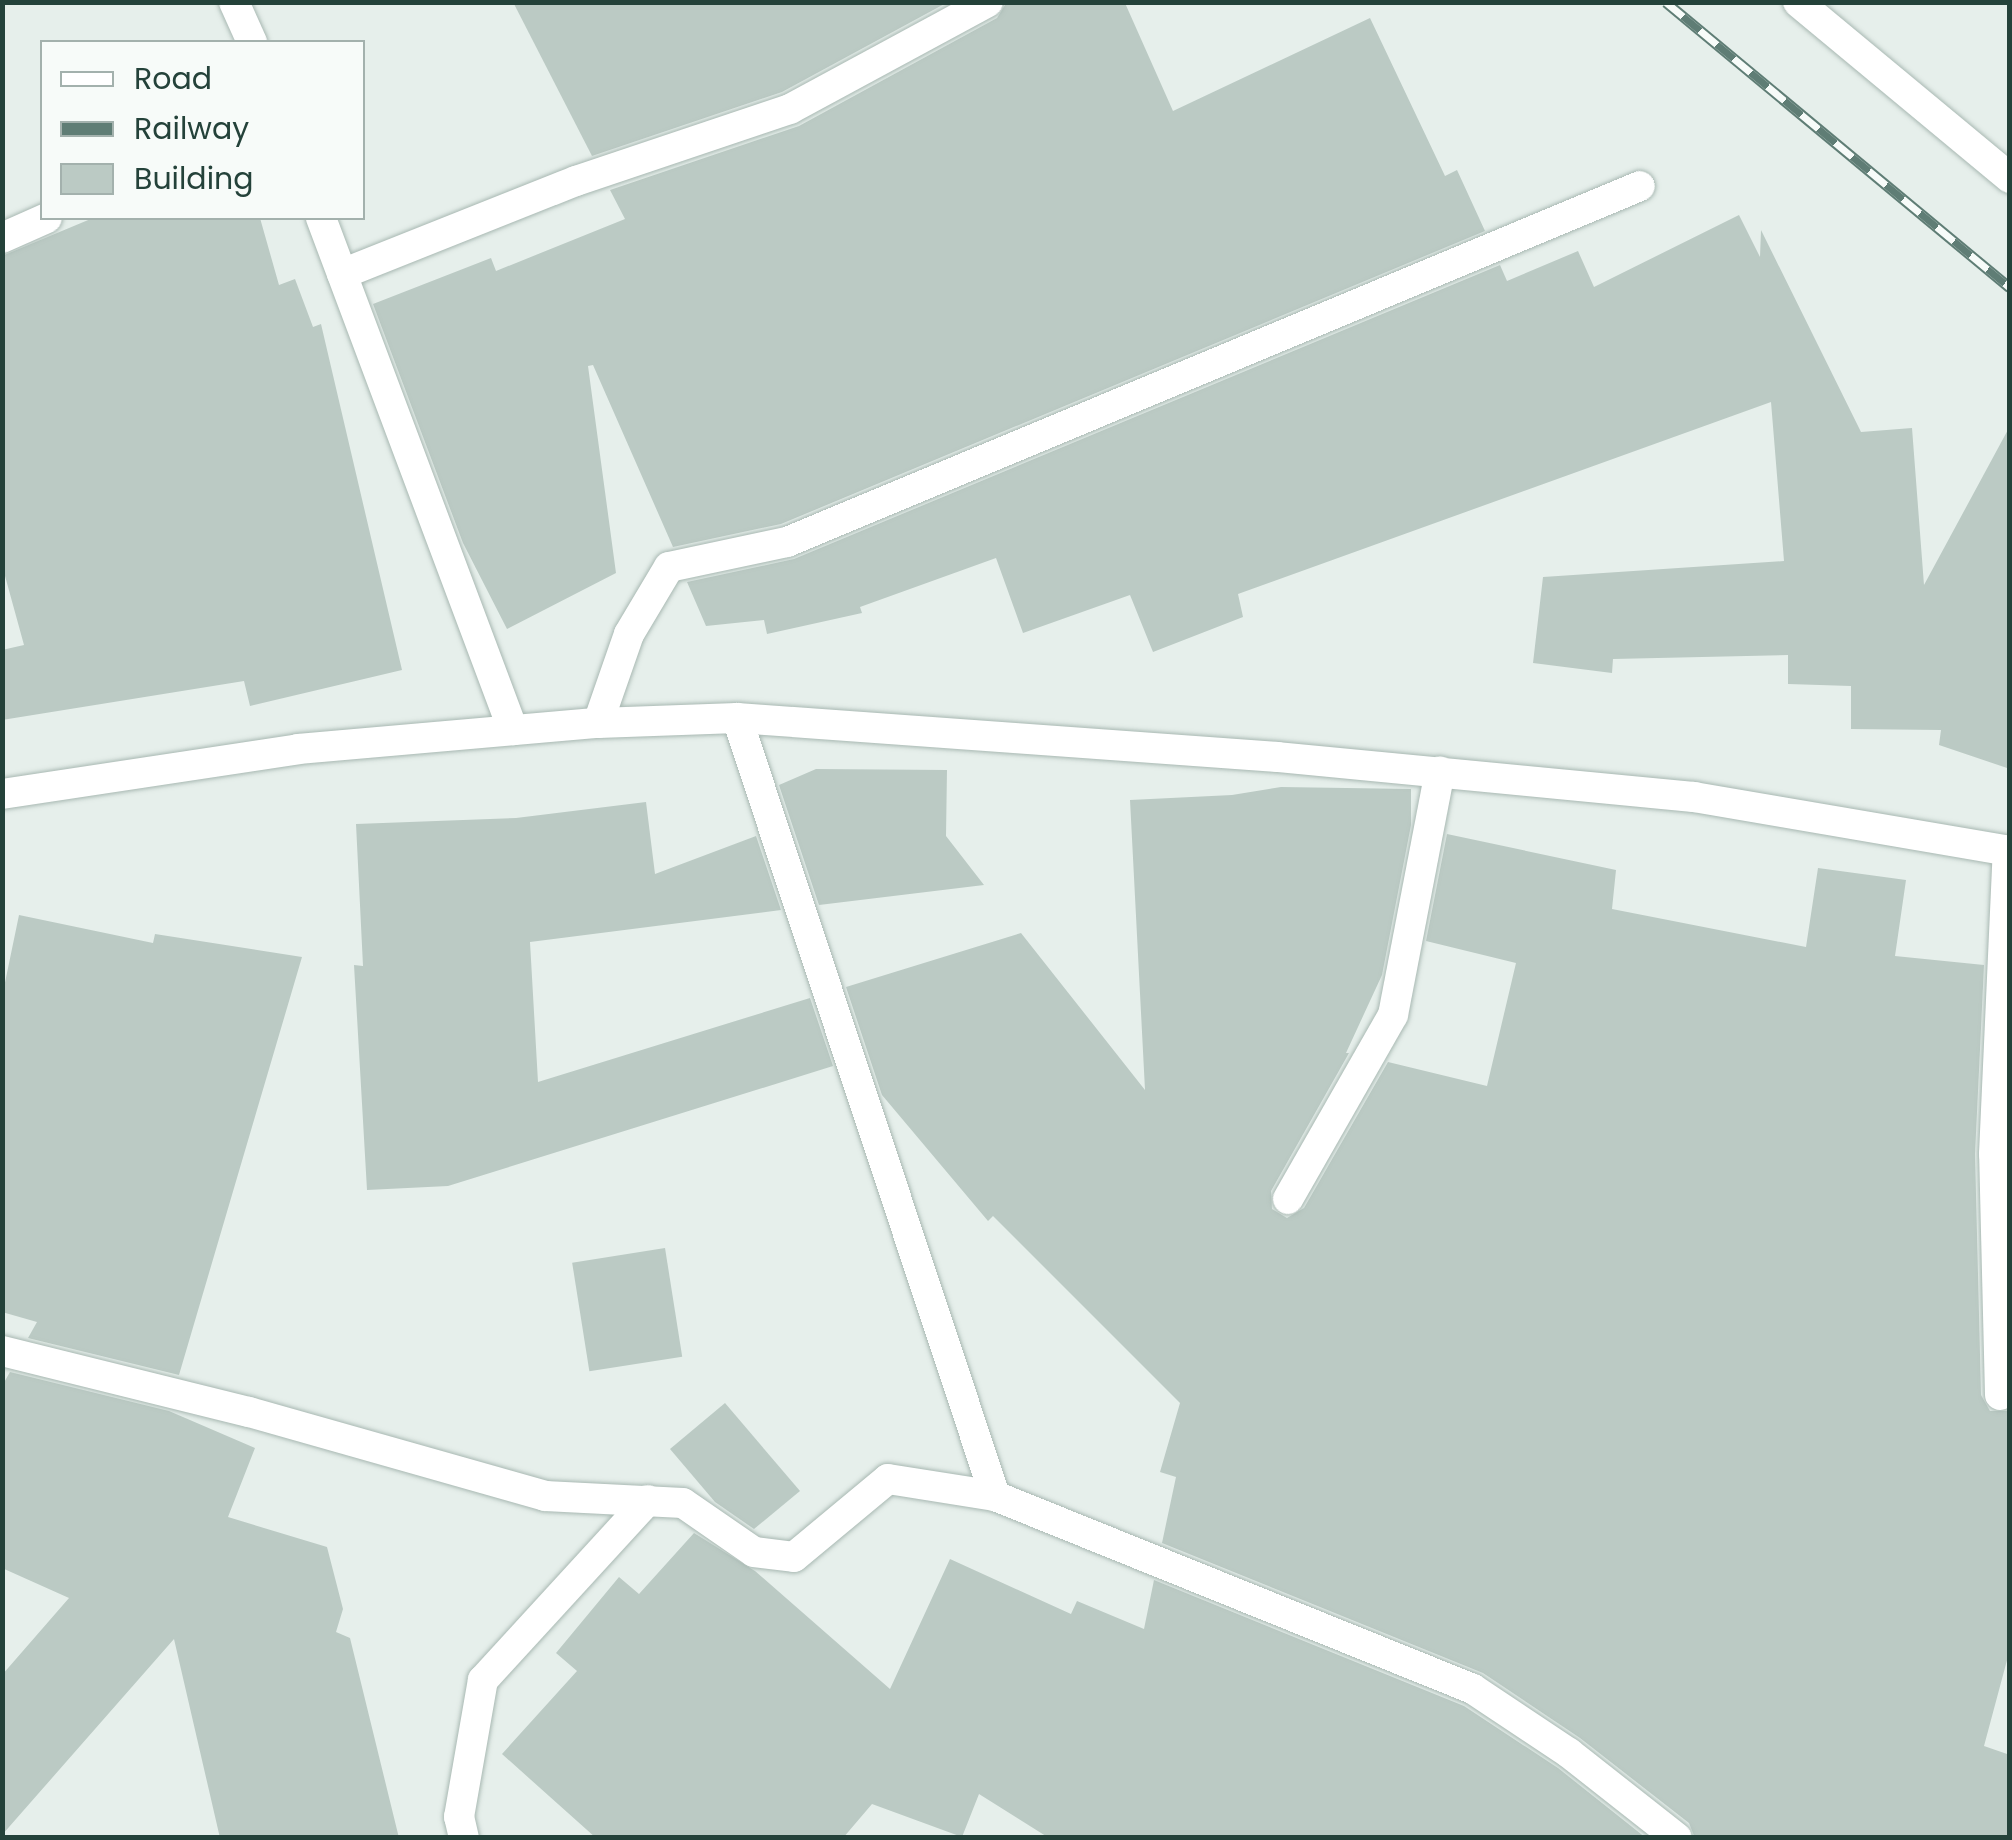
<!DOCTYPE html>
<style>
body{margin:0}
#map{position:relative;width:2012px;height:1840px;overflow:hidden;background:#e6efeb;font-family:Poppins,sans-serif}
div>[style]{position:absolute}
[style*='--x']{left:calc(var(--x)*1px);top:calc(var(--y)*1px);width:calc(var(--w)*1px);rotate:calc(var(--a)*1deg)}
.building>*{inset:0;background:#bbcac4;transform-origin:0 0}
.roads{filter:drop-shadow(0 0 2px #a8b8b2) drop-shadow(0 0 2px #a8b8b2)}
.minor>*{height:30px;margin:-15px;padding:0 15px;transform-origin:15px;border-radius:15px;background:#fff}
.rail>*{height:11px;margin-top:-5.5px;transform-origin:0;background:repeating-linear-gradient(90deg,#f7fbf9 0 22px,#5f7d75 0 44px);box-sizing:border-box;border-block:2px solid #5f7d75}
span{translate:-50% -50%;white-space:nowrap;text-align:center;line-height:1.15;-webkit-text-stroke:8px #f7fbf9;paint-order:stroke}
.frame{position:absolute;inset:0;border:5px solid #24423a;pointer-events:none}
.legend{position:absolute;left:40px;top:40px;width:325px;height:180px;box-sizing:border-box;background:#f7fbf9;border:2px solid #a3b1ad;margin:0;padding:12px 18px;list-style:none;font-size:30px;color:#24423a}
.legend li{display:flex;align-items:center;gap:20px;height:50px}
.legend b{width:50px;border:2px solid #a3b1ad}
</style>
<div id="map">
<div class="building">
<i style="clip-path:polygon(513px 2px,948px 2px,782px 92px,592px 156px)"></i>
<i style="clip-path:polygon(1007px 2px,1125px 3px,1173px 111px,1370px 18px,1445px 176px,1457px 170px,1485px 231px,781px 524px,673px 547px,593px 365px,588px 366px,616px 573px,507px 629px,463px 543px,373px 304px,491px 258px,496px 271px,625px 219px,610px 190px,799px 126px,997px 18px)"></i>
<i style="clip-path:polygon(1739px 215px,1760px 257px,1761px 230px,1861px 432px,1912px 428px,1924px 585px,2010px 426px,2010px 769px,1939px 745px,1941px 730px,1851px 729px,1851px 686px,1788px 684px,1788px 655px,1613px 659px,1612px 673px,1533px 663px,1543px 577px,1784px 561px,1771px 402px,1238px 594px,1243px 617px,1153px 652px,1130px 595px,1023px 633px,996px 558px,860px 607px,862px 613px,767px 634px,764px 620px,706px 626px,687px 582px,794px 559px,1500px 265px,1507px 281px,1578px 251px,1594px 287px)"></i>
<i style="clip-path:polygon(93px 218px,260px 218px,279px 285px,295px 279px,313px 327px,321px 324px,402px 670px,250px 706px,244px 681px,2px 720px,2px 650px,24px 645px,2px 565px,2px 256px)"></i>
<i style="clip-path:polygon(816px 769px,947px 770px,946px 836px,984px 885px,819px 905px,779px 785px)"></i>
<i style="clip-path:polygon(1281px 787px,1411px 789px,1411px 825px,1382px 975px,1346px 1053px,1349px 1053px,1271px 1191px,1272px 1209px,1287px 1218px,1304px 1208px,1388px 1062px,1487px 1086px,1516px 963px,1426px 941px,1447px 834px,1616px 870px,1612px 909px,1806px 947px,1818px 868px,1906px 880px,1895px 956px,1984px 965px,1975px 1154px,1981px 1395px,1990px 1411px,2010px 1411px,2010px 1649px,1984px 1746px,2010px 1755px,2010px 1838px,1695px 1838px,1689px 1823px,1580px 1738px,1483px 1673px,1162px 1543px,1176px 1477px,1160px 1472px,1180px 1403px,993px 1216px,988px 1221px,882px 1095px,846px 987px,1021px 933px,1145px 1090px,1130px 800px,1232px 795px)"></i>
<i style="clip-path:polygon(646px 802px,655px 874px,756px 836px,781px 910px,530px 942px,538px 1082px,810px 998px,833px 1066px,448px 1186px,367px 1190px,354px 965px,363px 966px,356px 824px,516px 818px)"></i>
<i style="clip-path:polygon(19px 915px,153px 943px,155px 934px,302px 957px,179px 1375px,28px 1338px,37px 1322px,2px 1312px,2px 997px)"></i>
<i style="left:665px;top:1248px;width:110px;height:94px;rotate:81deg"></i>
<i style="clip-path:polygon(10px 1372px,169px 1411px,255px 1448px,228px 1517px,327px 1547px,343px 1609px,336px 1632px,350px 1638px,399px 1838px,220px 1838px,174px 1639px,2px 1835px,2px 1675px,69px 1598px,2px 1568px,2px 1386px)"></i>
<i style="clip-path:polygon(725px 1403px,800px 1491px,754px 1529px,715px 1502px,670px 1449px)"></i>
<i style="clip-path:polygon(694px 1533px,755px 1571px,890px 1689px,950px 1559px,1071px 1614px,1077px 1601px,1144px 1629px,1154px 1580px,1464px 1706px,1558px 1768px,1646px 1838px,1049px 1838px,979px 1794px,962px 1837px,872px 1804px,843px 1838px,596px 1838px,502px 1754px,577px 1671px,556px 1653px,619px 1577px,639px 1594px)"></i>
</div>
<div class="roads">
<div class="minor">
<i style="--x:234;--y:2;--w:44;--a:65.8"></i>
<i style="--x:1798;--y:2;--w:276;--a:39.7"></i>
<i style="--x:321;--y:218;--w:547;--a:69.44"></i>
<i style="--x:2;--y:238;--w:49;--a:-24"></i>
<i style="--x:342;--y:274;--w:252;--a:-21.7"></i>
<i style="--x:576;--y:181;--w:226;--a:-18.6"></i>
<i style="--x:790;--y:109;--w:225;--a:-28.4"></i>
<i style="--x:737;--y:718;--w:820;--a:71.65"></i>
<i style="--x:598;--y:723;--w:94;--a:-70.8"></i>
<i style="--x:629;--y:634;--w:78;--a:-59.2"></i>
<i style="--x:669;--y:567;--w:121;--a:-12"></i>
<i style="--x:787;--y:542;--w:924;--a:-22.65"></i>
<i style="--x:2;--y:794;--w:299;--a:-8.6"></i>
<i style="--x:298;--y:749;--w:301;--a:-5"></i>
<i style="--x:598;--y:723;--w:139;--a:-2.1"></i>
<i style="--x:737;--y:718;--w:542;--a:4.12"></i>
<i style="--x:1278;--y:757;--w:418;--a:5.5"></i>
<i style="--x:1694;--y:797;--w:321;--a:9.7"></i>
<i style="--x:1288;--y:1199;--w:212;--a:-60.3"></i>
<i style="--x:1393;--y:1015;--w:248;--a:-79.1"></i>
<i style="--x:2;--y:1351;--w:254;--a:13.9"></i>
<i style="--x:249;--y:1412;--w:308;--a:15.8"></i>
<i style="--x:545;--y:1496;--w:138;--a:2.9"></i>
<i style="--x:683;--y:1503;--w:86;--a:34.6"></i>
<i style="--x:754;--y:1552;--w:40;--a:7.1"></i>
<i style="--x:794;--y:1557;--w:122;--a:-39.7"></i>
<i style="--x:888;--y:1479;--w:108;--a:9"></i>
<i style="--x:995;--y:1496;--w:515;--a:21.99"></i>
<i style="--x:1473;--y:1689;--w:115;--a:33.7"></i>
<i style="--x:1569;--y:1753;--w:137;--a:38.2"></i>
<i style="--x:2000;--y:1395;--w:241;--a:-91.4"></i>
<i style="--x:1994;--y:1154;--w:304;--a:-87.4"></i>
<i style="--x:464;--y:1838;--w:22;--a:-103"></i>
<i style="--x:459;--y:1817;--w:139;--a:-80.1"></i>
<i style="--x:483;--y:1680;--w:244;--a:-47.5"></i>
</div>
</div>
<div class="rail">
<i style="--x:1666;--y:2;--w:447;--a:39.7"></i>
</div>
<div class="frame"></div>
<ul class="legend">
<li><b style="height:12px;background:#fff"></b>Road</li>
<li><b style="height:12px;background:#5f7d75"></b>Railway</li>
<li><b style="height:28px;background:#bbcac4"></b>Building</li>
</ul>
</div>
